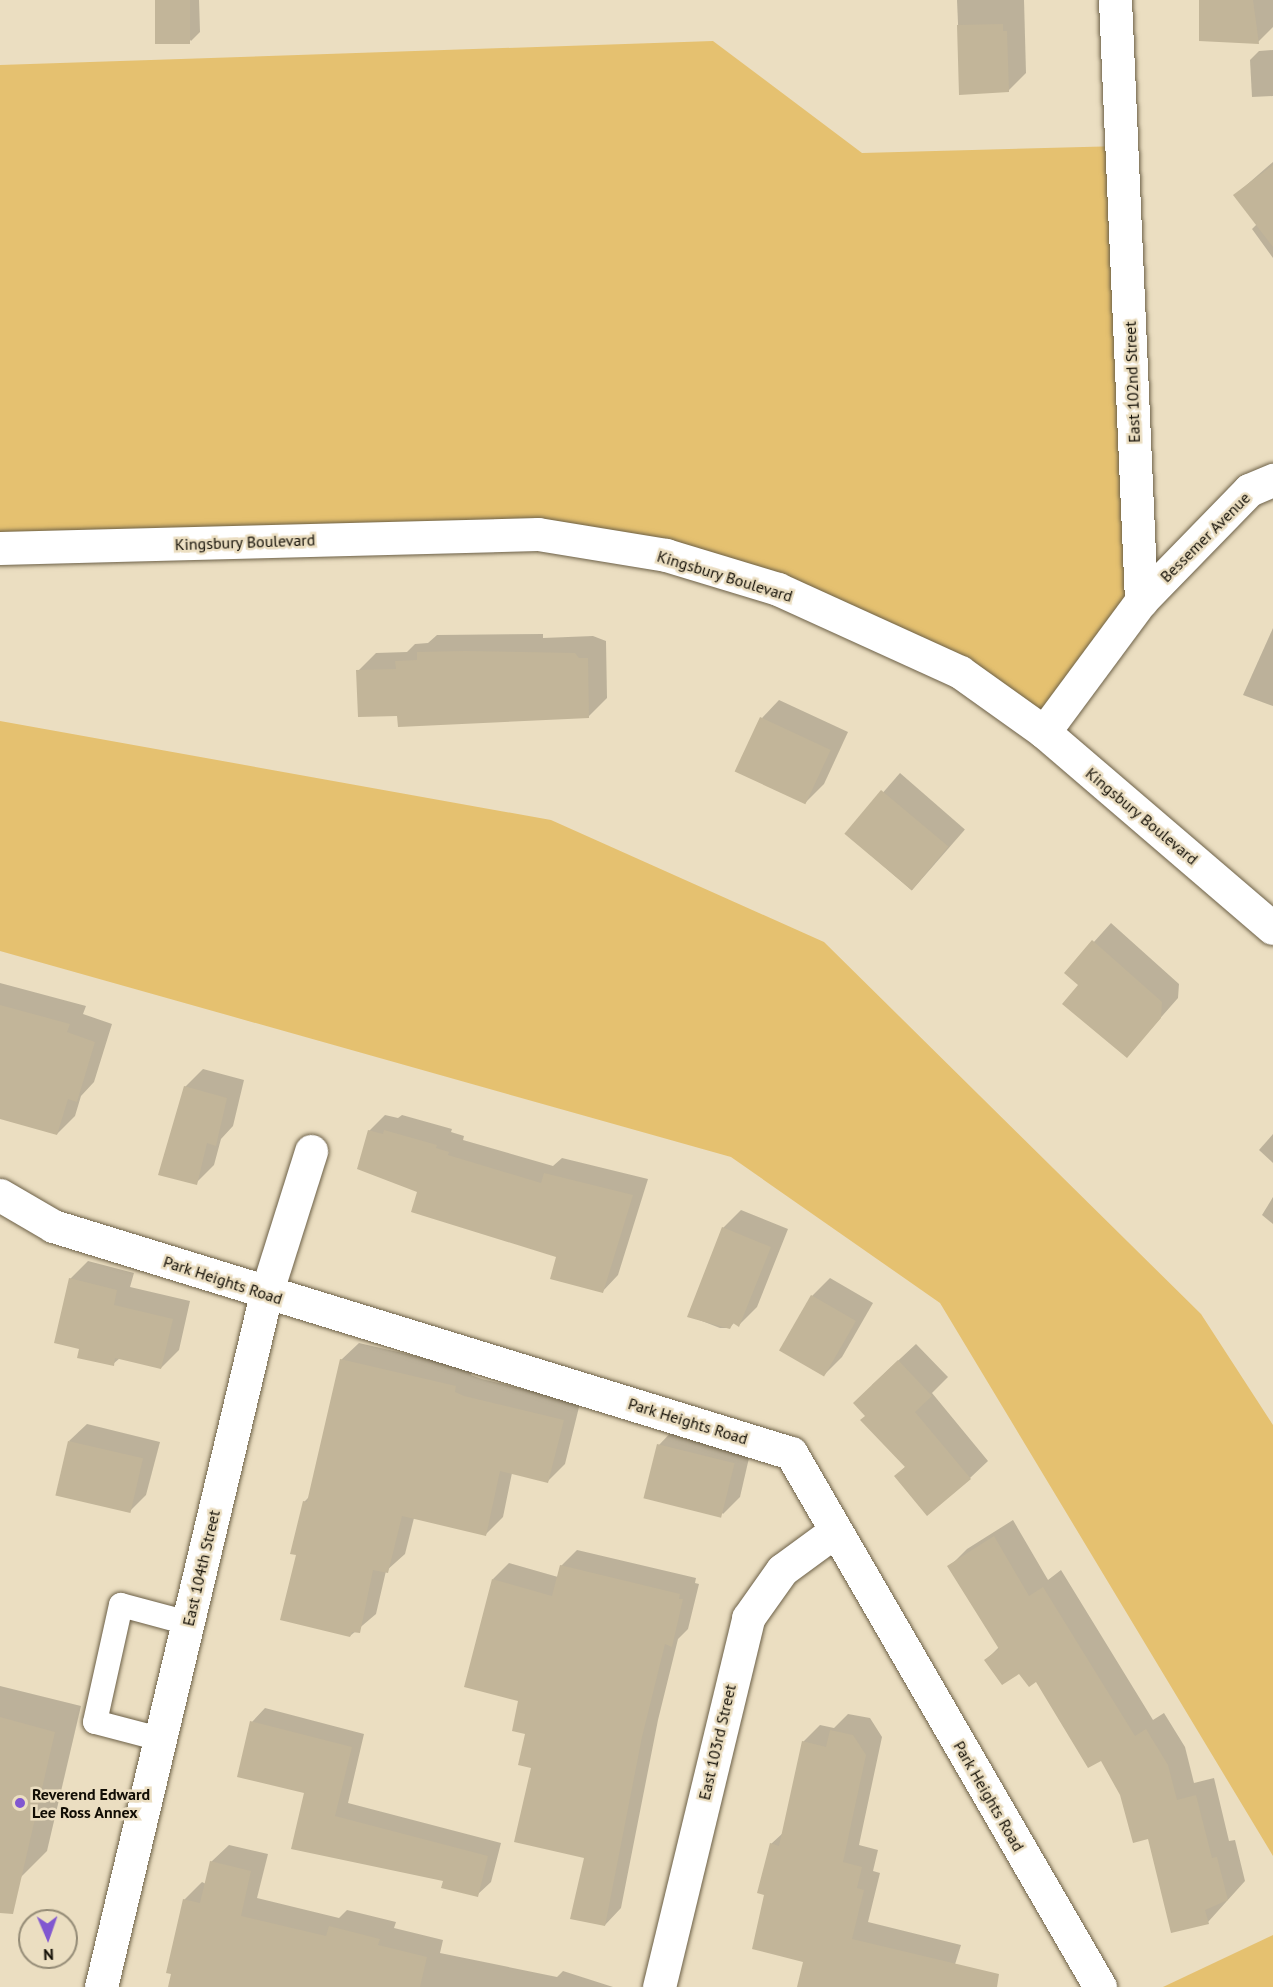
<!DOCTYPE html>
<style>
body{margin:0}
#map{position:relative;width:1273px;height:1987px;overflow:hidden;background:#ebdec1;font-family:"PT Sans",sans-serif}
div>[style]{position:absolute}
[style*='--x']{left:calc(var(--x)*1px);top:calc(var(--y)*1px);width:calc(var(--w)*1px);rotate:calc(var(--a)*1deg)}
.green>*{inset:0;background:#e5c170}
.shadow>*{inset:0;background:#0003;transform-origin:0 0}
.building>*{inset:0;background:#c2b599;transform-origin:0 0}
.roads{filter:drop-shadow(0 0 2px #6c6047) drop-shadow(0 0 2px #6c6047)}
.lane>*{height:24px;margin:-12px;padding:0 12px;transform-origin:12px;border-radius:12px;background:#fff}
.street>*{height:33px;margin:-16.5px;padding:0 16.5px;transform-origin:16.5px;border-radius:16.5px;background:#fff}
.dots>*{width:16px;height:16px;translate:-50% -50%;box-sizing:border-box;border:3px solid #ebdec1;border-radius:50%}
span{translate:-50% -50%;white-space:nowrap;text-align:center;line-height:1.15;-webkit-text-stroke:5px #ebdec1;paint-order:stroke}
.street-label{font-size:16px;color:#120e05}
.poi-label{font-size:16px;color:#120e05;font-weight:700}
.left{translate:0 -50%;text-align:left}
.north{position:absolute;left:18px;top:1909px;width:60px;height:60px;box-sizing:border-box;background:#ebdec1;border:2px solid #948b76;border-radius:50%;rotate:178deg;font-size:16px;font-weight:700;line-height:24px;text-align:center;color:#120e05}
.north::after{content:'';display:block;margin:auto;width:21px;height:27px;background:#8157d0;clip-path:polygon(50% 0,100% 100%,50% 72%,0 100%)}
</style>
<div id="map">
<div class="green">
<i style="clip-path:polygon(713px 41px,862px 153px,1122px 146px,1141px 601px,1044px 732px,778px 589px,537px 534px,0 548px,0 65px)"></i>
<i style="clip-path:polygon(0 721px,551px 820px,824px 942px,1201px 1314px,1273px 1425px,1273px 1856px,940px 1303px,731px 1157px,0 951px)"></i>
<i style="clip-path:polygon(1273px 1935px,1273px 1987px,1163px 1987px)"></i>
</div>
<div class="shadow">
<i style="clip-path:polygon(157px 0,199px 0,200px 32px,191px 41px)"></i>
<i style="clip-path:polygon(957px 0,1024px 0,1026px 73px,1008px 91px,961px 94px)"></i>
<i style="clip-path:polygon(1200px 0,1273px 0,1273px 27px,1258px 42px)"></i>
<i style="clip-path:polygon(1273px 50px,1273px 96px,1252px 97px,1250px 60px,1259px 51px)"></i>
<i style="clip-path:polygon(1273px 162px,1273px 258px,1252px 229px,1257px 224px,1235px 195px)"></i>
<i style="clip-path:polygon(1273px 628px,1273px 706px,1243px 695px)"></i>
<i style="clip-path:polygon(543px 634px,543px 638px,593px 636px,606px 641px,607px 698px,589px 716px,399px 714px,358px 671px,376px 653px,407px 652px,415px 644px,428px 643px,437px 635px)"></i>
<i style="clip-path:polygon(779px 700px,848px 732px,824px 784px,806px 802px,762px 718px)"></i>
<i style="left:900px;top:773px;width:86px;height:81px;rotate:41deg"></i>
<i style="clip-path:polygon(1111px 923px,1179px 984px,1178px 998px,1127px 1056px,1080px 985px,1066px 973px)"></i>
<i style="clip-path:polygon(0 983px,86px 1006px,83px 1014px,112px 1024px,94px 1082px,81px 1096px,75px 1116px,57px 1134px,0 1089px)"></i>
<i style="clip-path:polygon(203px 1069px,244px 1080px,233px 1126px,221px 1139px,214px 1165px,196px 1183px,185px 1087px)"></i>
<i style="clip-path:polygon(385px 1115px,398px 1118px,402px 1115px,452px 1129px,451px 1132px,464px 1136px,463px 1140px,553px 1166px,562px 1158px,648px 1179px,618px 1275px,602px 1292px,558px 1256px,419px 1191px,369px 1131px)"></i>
<i style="clip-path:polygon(1273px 1134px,1273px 1163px,1259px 1150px)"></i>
<i style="clip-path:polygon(1273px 1197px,1273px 1224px,1262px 1215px)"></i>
<i style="clip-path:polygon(741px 1210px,788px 1229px,757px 1307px,739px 1325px,735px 1322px,729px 1328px,720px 1328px,689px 1316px,723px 1228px)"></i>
<i style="clip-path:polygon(88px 1261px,134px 1273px,130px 1287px,190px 1301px,179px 1350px,161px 1368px,120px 1358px,113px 1364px,81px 1348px,70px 1279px)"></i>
<i style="clip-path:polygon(830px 1278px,873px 1303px,842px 1357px,825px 1374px,812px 1296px)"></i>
<i style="clip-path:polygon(359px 1343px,472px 1369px,471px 1375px,482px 1379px,580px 1403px,565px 1464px,548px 1481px,512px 1473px,503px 1517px,486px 1534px,414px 1518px,405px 1554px,386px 1571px,376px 1614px,350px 1636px,297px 1554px,304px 1502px,310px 1496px,341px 1360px)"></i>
<i style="clip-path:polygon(916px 1344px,948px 1377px,932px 1393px,988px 1461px,970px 1478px,896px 1476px,906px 1466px,867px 1416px,872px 1385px)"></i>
<i style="clip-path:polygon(87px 1424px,160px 1442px,146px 1495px,129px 1512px,69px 1441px)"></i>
<i style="clip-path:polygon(676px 1427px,752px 1445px,740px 1497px,723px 1514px,659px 1445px)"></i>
<i style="clip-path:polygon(1013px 1520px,1048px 1580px,1061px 1570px,1153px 1720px,1164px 1713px,1185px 1747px,1194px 1783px,1214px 1778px,1229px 1841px,1235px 1840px,1245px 1881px,1208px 1922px,1101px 1759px,1037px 1680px,986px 1660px,999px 1647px,949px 1567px,967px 1549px)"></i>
<i style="clip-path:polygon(577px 1550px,696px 1578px,695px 1583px,699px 1584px,688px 1629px,678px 1639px,658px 1720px,621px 1908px,605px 1925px,585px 1856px,532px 1767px,493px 1579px,509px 1563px,558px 1577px,561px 1566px)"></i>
<i style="clip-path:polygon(0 1686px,81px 1706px,47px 1851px,21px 1877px,0 1880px)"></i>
<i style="clip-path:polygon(265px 1708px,364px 1734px,348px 1803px,501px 1843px,491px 1882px,477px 1895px,444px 1880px,293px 1847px,306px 1792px,252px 1722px)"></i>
<i style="clip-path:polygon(848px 1714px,870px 1718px,882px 1737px,859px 1845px,878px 1850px,873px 1871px,880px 1873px,868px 1922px,961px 1945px,948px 1987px,798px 1987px,805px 1960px,766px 1894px,771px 1844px,784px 1832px,803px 1742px,820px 1725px,834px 1728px)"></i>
<i style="clip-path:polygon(229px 1845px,268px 1854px,257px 1898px,339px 1918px,347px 1910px,396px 1922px,394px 1928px,443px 1940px,440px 1953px,557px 1977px,563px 1971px,613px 1987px,170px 1987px,184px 1900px,202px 1882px,206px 1884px,211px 1862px)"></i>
</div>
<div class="building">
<i style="left:155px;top:0;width:35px;height:44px"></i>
<i style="clip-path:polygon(1199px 0,1253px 0,1259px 44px,1199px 41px)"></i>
<i style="clip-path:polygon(1003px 24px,1003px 31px,1007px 31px,1009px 92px,959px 95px,957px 25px)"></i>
<i style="clip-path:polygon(1273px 165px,1273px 247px,1233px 195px)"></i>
<i style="clip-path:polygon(465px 651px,575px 653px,579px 658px,588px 658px,589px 718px,398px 727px,397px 716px,358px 717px,356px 670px,396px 669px,395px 661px,417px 660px,417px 652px)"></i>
<i style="left:760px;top:717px;width:78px;height:60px;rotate:25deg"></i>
<i style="left:881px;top:790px;width:88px;height:57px;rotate:40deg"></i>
<i style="clip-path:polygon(1092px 940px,1162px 1002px,1161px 1018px,1127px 1058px,1062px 1004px,1078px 985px,1064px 973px)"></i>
<i style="clip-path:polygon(0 1005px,70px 1024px,67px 1032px,95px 1042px,77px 1102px,68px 1099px,57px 1135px,0 1119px)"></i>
<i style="clip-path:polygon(184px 1086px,227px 1098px,216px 1146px,207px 1143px,197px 1185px,158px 1175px)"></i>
<i style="clip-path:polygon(368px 1130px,383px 1134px,384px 1130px,437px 1145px,436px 1148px,449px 1152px,448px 1155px,541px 1183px,544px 1173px,633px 1195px,603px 1293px,550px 1279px,556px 1257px,411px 1212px,417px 1192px,357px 1169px)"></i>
<i style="clip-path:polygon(722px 1227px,771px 1247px,739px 1327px,733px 1323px,730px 1329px,687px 1317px)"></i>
<i style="clip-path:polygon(69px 1278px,117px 1290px,114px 1305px,173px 1319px,161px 1369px,115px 1358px,114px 1366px,77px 1358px,79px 1349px,54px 1343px)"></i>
<i style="left:811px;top:1295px;width:52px;height:64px;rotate:30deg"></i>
<i style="clip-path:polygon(340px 1359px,456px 1386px,455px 1392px,464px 1396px,564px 1420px,548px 1483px,500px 1471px,486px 1536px,402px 1516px,388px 1573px,373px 1570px,360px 1633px,352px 1632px,350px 1637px,280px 1620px,296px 1555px,290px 1554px,303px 1501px,307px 1502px)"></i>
<i style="clip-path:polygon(898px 1360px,932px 1396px,915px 1412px,971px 1479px,927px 1516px,894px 1476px,905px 1467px,860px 1420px,865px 1416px,853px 1403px)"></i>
<i style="left:68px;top:1441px;width:77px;height:56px;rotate:13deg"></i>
<i style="left:657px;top:1444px;width:80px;height:56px;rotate:14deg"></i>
<i style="clip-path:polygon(994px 1536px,1029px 1596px,1043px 1587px,1135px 1736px,1146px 1729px,1168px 1765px,1177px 1800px,1196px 1795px,1212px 1858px,1217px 1857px,1228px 1900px,1205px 1910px,1209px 1924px,1171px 1933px,1148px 1839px,1133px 1843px,1120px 1795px,1101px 1761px,1088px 1768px,1036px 1682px,1029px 1687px,1019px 1674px,1002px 1685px,984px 1660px,999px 1649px,947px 1566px)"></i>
<i style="clip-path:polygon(560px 1565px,680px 1594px,679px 1599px,683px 1599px,672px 1647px,665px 1644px,642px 1737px,605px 1926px,570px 1919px,584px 1858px,514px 1842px,531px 1768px,518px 1765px,525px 1734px,512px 1731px,518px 1701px,464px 1687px,492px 1579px,552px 1596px)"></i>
<i style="clip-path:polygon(0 1717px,55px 1732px,13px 1914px,0 1913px)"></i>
<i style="clip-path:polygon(250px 1721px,352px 1747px,335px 1816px,488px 1856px,478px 1897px,441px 1888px,443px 1881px,291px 1849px,304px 1793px,237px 1777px)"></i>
<i style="clip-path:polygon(830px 1730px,853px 1735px,866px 1755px,843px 1862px,862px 1867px,857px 1888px,864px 1890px,852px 1939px,999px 1974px,997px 1987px,797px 1987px,803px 1962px,752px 1949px,764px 1895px,757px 1893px,770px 1843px,779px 1846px,802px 1741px,826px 1747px)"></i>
<i style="clip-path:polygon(210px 1861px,251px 1871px,241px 1916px,326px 1936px,329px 1926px,380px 1939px,378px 1945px,427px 1957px,420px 1987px,168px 1987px,171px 1974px,166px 1973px,183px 1899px,200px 1903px)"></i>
</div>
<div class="roads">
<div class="lane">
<i style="--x:160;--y:1739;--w:67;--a:-165.3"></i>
<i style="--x:95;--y:1722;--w:120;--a:-77.5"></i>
<i style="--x:121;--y:1605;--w:69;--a:15"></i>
</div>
<div class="street">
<i style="--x:1115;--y:0;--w:602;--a:87.52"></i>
<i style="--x:0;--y:548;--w:538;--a:-1.49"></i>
<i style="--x:538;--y:534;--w:130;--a:9.3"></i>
<i style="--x:666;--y:555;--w:117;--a:16.9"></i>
<i style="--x:778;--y:589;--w:200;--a:24.5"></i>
<i style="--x:960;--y:672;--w:103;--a:35.5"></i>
<i style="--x:1044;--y:732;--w:301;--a:40.6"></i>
<i style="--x:1044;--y:732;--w:163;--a:-53.5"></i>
<i style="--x:1141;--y:601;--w:155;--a:-45.8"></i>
<i style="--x:1249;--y:490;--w:26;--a:-23"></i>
<i style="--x:0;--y:1195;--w:61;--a:30.3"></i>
<i style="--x:53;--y:1226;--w:772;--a:17.1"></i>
<i style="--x:791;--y:1453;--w:617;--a:59.94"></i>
<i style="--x:101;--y:1987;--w:712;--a:-76.61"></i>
<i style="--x:266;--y:1294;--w:150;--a:-72.5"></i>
<i style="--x:659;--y:1987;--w:380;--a:-76.4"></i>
<i style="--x:748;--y:1618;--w:59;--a:-54.7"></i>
<i style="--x:782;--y:1570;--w:66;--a:-36.3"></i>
</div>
</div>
<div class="dots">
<i style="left:20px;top:1803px;background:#8157d0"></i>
</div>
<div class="street-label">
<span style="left:1132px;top:382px;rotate:-92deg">East 102nd Street</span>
<span style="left:1205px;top:537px;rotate:-45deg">Bessemer Avenue</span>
<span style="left:245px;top:542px;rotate:-2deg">Kingsbury Boulevard</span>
<span style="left:725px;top:576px;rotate:17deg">Kingsbury Boulevard</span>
<span style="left:1142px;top:816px;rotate:40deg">Kingsbury Boulevard</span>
<span style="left:223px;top:1280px;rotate:18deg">Park Heights Road</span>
<span style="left:688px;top:1421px;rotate:17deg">Park Heights Road</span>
<span style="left:201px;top:1568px;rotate:-77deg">East 104th Street</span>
<span style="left:717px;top:1742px;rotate:-77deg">East 103rd Street</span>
<span style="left:989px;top:1796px;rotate:60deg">Park Heights Road</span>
</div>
<div class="poi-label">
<span class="left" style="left:32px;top:1803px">Reverend Edward<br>Lee Ross Annex</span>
</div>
<div class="north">N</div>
</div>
